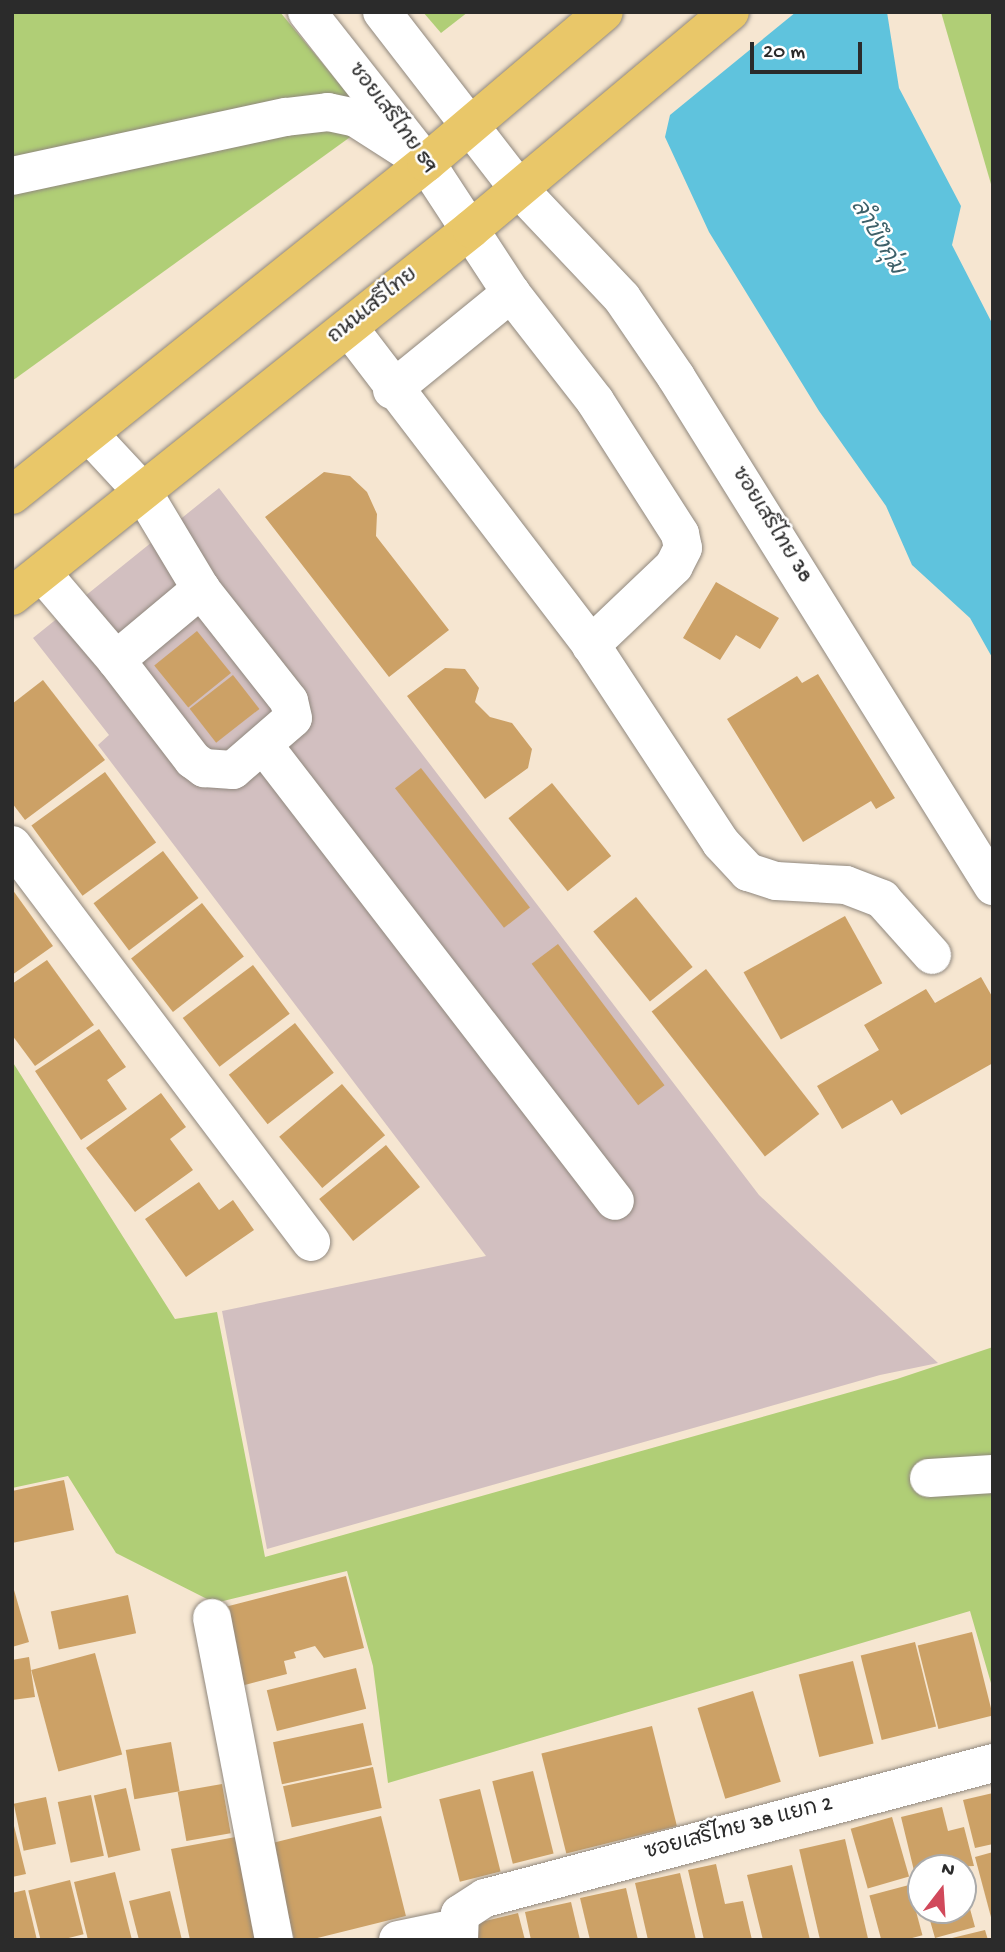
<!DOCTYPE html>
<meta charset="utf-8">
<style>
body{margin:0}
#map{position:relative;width:1005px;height:1952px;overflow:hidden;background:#f6e6d1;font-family:"Gochi Hand","Playpen Sans Thai",sans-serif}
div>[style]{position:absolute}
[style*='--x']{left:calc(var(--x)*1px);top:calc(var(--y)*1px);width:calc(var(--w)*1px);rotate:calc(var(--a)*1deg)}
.industrial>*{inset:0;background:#d2bfc0}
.green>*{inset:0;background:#b0ce76}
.water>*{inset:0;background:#5fc3dd}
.building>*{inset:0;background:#cca166;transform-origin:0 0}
.roads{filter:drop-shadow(0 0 2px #90887e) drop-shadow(0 0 2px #90887e)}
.minor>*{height:38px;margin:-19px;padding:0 19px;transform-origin:19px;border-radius:19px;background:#fff}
.major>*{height:38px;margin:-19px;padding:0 19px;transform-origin:19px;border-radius:19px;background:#e9c769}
span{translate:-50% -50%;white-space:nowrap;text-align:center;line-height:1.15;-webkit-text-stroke:5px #fff;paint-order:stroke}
.street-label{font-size:21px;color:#2b2b2b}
.water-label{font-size:23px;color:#3d6069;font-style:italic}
.frame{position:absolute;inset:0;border:14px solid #2b2b2b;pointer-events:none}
.north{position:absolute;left:907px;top:1854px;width:70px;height:70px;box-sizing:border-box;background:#fff;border:2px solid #aaa;border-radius:50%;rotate:17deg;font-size:19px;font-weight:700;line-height:28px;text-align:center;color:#2b2b2b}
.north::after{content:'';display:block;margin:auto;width:24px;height:32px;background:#d1495b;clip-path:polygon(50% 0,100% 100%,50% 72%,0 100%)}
.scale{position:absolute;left:750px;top:42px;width:112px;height:32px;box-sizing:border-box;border:4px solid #2b2b2b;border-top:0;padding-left:9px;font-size:21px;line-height:24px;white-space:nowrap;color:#2b2b2b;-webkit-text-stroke:5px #fff;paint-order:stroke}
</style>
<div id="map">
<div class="industrial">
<i style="clip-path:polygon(219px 488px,759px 1195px,938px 1363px,880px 1375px,267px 1549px,222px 1311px,486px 1256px,98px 745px,109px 735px,33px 638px)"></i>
</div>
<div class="green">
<i style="clip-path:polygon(12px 12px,280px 12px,371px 122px,12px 381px)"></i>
<i style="clip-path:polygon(423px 12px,468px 12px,441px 33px)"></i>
<i style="clip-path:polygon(941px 12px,993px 12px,993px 191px)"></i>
<i style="clip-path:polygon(12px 1061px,175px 1319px,217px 1312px,265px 1557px,897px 1379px,993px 1347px,993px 1690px,970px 1611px,388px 1783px,373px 1666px,347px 1571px,215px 1603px,116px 1553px,68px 1476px,12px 1488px)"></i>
</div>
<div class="water">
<i style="clip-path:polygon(796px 12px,887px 12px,899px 88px,961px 206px,952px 245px,993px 325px,993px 659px,970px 618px,912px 565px,886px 506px,819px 411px,709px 232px,665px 137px,670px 115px)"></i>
</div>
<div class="building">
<i style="clip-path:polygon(324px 472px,350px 476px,367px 492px,377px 514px,376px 536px,449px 630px,389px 677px,265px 517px)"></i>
<i style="clip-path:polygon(716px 582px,779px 618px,760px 649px,736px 635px,720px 660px,683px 638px)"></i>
<i style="left:197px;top:631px;width:54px;height:55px;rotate:51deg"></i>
<i style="clip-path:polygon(445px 668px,465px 669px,479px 688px,475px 702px,490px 717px,512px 723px,532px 749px,528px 768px,485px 799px,407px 696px)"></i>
<i style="clip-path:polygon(818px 674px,895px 798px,876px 809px,871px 801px,803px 842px,727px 719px,797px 676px,802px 683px)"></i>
<i style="left:233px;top:675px;width:43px;height:55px;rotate:52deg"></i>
<i style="clip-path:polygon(43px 680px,105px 760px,25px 820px,12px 803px,12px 704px)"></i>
<i style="left:421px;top:768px;width:177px;height:33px;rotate:52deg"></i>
<i style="left:105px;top:772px;width:87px;height:91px;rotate:54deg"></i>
<i style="left:552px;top:783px;width:94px;height:56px;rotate:51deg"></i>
<i style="left:163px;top:851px;width:59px;height:87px;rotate:53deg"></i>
<i style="clip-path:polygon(12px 889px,53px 946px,12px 975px)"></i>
<i style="left:636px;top:897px;width:90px;height:55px;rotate:51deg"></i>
<i style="left:202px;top:903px;width:68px;height:90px;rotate:52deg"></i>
<i style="left:845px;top:916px;width:77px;height:116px;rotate:61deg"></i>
<i style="left:558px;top:944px;width:177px;height:33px;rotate:53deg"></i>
<i style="clip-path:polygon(47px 960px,94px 1025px,35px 1066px,12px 1035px,12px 984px)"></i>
<i style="left:253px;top:965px;width:61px;height:88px;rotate:53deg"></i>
<i style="left:706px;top:969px;width:184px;height:69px;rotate:52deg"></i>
<i style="clip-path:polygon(981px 977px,993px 998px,993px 1063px,901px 1115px,892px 1100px,842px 1129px,817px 1086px,879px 1050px,864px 1025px,926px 989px,935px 1003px)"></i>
<i style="left:295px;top:1023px;width:63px;height:84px;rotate:52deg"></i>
<i style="clip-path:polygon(99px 1029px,126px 1067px,107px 1080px,127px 1109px,81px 1140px,35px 1071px)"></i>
<i style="left:342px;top:1084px;width:67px;height:82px;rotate:50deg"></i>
<i style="clip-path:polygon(161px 1093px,186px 1127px,170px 1139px,193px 1170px,135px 1212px,86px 1148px)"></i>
<i style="left:386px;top:1145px;width:54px;height:86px;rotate:51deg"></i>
<i style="clip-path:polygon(199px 1182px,219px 1210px,233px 1200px,254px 1230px,186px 1277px,145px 1219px)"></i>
<i style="clip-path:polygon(64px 1480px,74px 1530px,12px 1543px,12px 1491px)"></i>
<i style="clip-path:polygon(346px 1576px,364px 1648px,324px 1658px,315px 1646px,294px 1652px,296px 1658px,284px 1661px,287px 1674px,241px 1686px,221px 1608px)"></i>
<i style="clip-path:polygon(12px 1583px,29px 1642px,12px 1647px)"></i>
<i style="left:128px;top:1595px;width:39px;height:79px;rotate:78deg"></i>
<i style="left:972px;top:1632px;width:86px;height:56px;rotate:76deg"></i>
<i style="left:915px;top:1642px;width:87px;height:56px;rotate:76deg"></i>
<i style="left:95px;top:1653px;width:105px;height:66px;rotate:75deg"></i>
<i style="clip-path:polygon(29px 1657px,35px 1697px,12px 1700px,12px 1660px)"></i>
<i style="left:853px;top:1661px;width:85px;height:56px;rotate:76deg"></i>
<i style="left:356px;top:1668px;width:42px;height:92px;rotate:76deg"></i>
<i style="left:753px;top:1691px;width:95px;height:58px;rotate:73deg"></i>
<i style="left:363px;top:1723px;width:43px;height:92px;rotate:78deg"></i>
<i style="left:652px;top:1726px;width:103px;height:114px;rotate:76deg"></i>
<i style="left:171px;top:1742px;width:50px;height:46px;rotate:80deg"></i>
<i style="left:373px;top:1767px;width:42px;height:92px;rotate:78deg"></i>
<i style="left:533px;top:1771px;width:85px;height:42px;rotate:76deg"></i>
<i style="left:222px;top:1784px;width:50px;height:45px;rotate:80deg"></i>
<i style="left:126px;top:1788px;width:64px;height:33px;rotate:77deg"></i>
<i style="left:480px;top:1789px;width:85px;height:42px;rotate:76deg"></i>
<i style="clip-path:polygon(993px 1793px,993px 1844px,975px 1848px,963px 1800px)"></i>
<i style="left:91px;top:1795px;width:62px;height:34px;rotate:78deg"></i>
<i style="left:46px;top:1797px;width:48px;height:33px;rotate:78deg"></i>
<i style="clip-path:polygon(942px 1807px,948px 1831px,964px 1827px,974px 1866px,921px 1868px,921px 1878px,916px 1879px,901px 1817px)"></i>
<i style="left:381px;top:1816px;width:103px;height:114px;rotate:76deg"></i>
<i style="left:892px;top:1817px;width:62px;height:43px;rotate:74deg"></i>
<i style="clip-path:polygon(12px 1818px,26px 1874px,12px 1877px)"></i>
<i style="clip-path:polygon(241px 1836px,263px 1940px,190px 1940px,171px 1849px)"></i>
<i style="left:845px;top:1839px;width:104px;height:47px;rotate:77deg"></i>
<i style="clip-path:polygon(993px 1852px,993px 1921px,992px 1921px,975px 1857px)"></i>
<i style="clip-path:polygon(716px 1864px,725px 1904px,743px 1901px,752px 1940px,704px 1940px,688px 1870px)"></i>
<i style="clip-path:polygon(792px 1865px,810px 1940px,763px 1940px,747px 1875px)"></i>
<i style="clip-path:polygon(115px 1872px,132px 1940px,88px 1940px,74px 1882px)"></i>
<i style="clip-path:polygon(680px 1873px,696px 1940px,648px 1940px,635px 1883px)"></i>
<i style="left:70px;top:1880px;width:56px;height:43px;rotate:76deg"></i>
<i style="left:909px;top:1885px;width:52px;height:41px;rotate:75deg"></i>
<i style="clip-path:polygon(964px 1887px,975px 1927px,935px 1938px,927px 1910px,963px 1910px)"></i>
<i style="clip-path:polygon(626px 1888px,638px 1940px,590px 1940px,580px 1898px)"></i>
<i style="clip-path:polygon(25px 1890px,37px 1940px,12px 1940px,12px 1893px)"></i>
<i style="clip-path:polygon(170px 1891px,182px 1940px,139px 1940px,129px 1901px)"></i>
<i style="clip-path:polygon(571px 1902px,580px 1940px,531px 1940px,525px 1912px)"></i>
<i style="clip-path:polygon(518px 1913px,525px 1940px,477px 1940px,473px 1924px)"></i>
<i style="clip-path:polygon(985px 1930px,988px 1940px,949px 1940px,948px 1939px)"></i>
</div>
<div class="roads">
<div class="minor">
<i style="--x:307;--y:12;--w:192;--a:51.8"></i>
<i style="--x:426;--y:163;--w:155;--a:56.8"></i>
<i style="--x:511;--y:293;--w:137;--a:52.1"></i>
<i style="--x:595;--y:401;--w:158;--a:57.4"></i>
<i style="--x:680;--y:534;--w:14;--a:78"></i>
<i style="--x:683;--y:548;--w:20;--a:117"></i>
<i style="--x:674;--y:566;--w:115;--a:136.4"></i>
<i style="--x:382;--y:12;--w:224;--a:52.3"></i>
<i style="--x:519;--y:189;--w:150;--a:46.6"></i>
<i style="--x:622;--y:298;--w:96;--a:55.6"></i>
<i style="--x:676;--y:377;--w:600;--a:58.09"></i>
<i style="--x:12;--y:176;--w:280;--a:-12.2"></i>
<i style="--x:286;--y:117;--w:42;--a:-6.8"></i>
<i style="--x:328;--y:112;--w:29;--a:12"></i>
<i style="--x:356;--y:118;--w:63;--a:32.7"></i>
<i style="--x:349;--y:328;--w:399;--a:52.6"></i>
<i style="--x:591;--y:645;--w:237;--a:56.7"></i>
<i style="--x:721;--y:843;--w:40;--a:47"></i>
<i style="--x:748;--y:872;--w:29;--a:18"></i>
<i style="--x:776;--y:881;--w:70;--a:3.3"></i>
<i style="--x:846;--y:885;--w:39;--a:21"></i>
<i style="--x:882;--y:899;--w:75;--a:48.2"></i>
<i style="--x:392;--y:390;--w:154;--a:-39.2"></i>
<i style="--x:42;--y:573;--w:114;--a:49.6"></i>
<i style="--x:116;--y:660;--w:126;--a:52.4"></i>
<i style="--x:193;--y:760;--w:14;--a:36"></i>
<i style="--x:204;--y:768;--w:29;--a:4"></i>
<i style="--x:233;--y:770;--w:79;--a:-40.9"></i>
<i style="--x:293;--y:718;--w:17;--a:-103"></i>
<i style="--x:289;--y:701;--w:142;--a:-128.2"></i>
<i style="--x:201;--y:589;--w:114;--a:-121"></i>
<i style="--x:142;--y:491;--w:78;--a:-132.9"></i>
<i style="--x:116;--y:660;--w:111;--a:-39.9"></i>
<i style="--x:265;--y:747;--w:573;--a:52.37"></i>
<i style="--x:12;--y:845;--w:497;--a:53"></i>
<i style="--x:929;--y:1478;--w:64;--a:-3.6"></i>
<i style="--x:212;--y:1618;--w:328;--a:79.1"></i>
<i style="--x:398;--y:1940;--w:59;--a:-11.7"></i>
<i style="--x:459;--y:1940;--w:26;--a:-88"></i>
<i style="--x:460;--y:1914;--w:30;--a:-33"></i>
<i style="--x:485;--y:1898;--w:526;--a:-14.88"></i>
</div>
<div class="major">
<i style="--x:12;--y:495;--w:531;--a:-38.73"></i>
<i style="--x:426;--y:163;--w:233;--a:-40.3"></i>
<i style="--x:12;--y:596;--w:588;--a:-38.64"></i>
<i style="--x:471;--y:229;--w:338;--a:-40"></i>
</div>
</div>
<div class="street-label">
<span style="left:391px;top:119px;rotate:53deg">ซอยเสรีไทย 59</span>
<span style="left:374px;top:307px;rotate:-39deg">ถนนเสรีไทย</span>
<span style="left:770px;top:526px;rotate:58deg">ซอยเสรีไทย 38</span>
<span style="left:739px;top:1830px;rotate:-15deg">ซอยเสรีไทย 38 แยก 2</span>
</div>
<div class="water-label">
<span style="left:876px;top:238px;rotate:59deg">ลำบึงกุ่ม</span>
</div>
<div class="frame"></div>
<div class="north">N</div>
<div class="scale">20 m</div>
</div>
